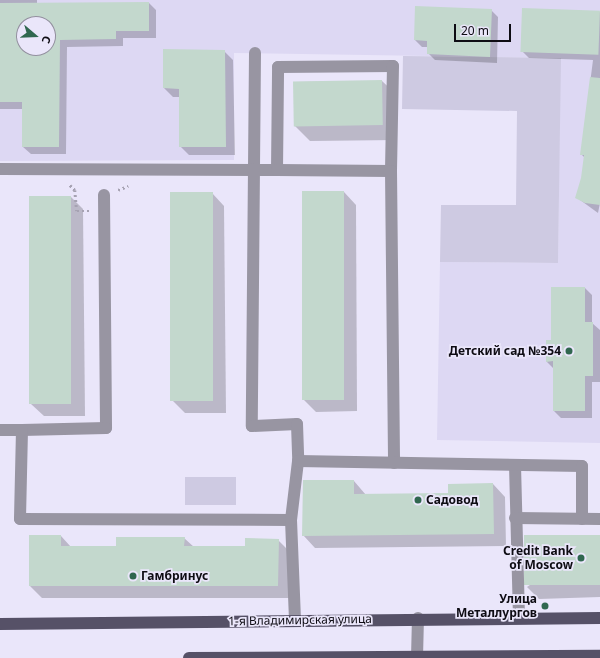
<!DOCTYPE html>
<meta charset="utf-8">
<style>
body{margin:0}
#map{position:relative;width:600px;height:658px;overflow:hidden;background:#eae6fa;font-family:"Noto Sans",sans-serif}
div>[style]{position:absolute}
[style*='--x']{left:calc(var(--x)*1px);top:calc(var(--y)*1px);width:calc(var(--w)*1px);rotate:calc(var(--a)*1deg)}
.built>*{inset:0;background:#ddd8f3}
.green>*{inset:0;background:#cecae2;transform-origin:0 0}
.shadow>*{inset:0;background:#0003}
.building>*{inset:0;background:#c3d8cd;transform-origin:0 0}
.path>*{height:2.5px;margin-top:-1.25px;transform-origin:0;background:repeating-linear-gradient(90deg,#a6a2b2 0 2px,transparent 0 5px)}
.minor>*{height:12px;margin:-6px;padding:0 6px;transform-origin:6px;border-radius:6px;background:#9895a2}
.major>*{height:12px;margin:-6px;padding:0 6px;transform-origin:6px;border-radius:6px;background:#565167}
.dots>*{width:11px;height:11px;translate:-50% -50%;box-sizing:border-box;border:2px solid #eae6fa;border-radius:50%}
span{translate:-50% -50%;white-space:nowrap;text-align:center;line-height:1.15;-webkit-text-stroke:3.5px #eae6fa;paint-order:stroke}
.poi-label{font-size:12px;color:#0e0c13;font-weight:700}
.right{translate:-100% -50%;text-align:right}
.left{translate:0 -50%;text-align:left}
.street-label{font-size:12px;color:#0e0c13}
.north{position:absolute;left:16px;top:16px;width:40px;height:40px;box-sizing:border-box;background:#eae6fa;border:1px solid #928f9e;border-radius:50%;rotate:109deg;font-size:11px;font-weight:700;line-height:16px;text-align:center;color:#0e0c13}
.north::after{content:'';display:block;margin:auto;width:14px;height:18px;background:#30674f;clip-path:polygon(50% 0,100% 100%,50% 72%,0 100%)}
.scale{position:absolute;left:454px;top:24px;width:57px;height:18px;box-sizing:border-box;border:2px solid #0e0c13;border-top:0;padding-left:5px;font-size:12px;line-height:14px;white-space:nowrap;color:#0e0c13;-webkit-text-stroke:3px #eae6fa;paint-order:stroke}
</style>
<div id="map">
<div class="built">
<i style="clip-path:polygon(evenodd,0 0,600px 0,600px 443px,437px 440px,440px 262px,558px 263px,560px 58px,234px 53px,234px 160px,0 161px,0 0,24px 24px,48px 24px,48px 48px,24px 48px,24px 24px)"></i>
</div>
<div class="green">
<i style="clip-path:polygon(403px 56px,561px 58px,558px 263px,440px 262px,441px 205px,516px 205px,517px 111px,402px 109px)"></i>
<i style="left:185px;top:477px;width:51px;height:28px"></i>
</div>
<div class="shadow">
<i style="clip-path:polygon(evenodd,0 0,37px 0,37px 4px,149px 3px,156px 10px,156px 38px,123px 38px,123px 46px,67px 47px,66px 154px,31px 154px,23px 147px,23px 109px,0 109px,0 0,24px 24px,48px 24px,48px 48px,24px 48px,24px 24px)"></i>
<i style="clip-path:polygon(491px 10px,498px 17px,497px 63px,435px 60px,428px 53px,428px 47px,422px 47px,415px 40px)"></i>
<i style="clip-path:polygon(600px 12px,600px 203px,598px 213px,576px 197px,582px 178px,585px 158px,581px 154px,593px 60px,529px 58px,522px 51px)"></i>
<i style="clip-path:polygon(224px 51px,233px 60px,235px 155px,189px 155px,180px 146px,180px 97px,173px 97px,164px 88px)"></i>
<i style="clip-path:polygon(382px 81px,397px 95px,397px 140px,310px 141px,295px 126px,294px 82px)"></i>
<i style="clip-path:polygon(344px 192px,356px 205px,357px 411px,316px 412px,304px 400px)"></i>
<i style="clip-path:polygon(212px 193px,224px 206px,226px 413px,185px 413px,173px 401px)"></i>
<i style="clip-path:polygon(71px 197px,83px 209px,85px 416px,44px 416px,31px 404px)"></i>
<i style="clip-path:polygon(585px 288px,592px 295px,592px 323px,600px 330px,600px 382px,592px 382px,592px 418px,561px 418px,554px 411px,554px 369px,546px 361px,552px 341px)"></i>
<i style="clip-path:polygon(354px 481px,366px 495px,449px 494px,493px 484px,505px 497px,506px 546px,315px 548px,303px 535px)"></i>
<i style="clip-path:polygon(61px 536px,71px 547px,117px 547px,184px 538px,194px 547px,246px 547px,278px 540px,290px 552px,290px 598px,42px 598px,30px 586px)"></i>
<i style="clip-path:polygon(600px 536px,600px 597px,539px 599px,527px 587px)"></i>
</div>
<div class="building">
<i style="clip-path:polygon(evenodd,149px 2px,149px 31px,116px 31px,116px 39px,60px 40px,59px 147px,22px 147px,22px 102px,0 102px,0 3px,149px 2px,24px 24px,48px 24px,48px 48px,24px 48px,24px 24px)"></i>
<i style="clip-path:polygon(415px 6px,492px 9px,490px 57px,427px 54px,427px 41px,414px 40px)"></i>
<i style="left:522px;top:8px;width:78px;height:44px;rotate:2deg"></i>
<i style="clip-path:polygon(163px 49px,225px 50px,226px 147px,179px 147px,179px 89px,163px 88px)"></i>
<i style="clip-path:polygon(590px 77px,600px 78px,600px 205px,585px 203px,575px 198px,581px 178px,584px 155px,580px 155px)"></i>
<i style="left:382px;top:80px;width:45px;height:89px;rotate:89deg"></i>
<i style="left:344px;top:191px;width:209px;height:42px;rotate:90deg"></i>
<i style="left:213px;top:192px;width:209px;height:43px;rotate:90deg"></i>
<i style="left:29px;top:196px;width:42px;height:208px"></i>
<i style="clip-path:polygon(551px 287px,585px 287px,585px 322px,593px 322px,593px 376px,585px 376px,585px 411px,553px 411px,553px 361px,546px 362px,546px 340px,551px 340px)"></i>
<i style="clip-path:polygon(303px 480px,354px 480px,354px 494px,448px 493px,448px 484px,493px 483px,494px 534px,302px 536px)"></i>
<i style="clip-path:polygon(29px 535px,61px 535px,61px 546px,116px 546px,116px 537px,185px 537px,184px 546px,245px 546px,245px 538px,279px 539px,278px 586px,29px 586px)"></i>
<i style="left:600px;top:535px;width:50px;height:76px;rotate:90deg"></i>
</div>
<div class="path">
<i style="--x:70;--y:185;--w:7;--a:45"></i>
<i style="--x:75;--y:190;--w:21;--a:85"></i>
<i style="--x:77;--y:211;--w:13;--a:0"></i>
<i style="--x:118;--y:190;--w:11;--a:-22"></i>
</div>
<div class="minor">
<i style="--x:255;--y:53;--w:373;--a:90.5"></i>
<i style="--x:252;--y:426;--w:45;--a:-2.5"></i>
<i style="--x:297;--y:424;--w:37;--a:88"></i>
<i style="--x:0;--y:169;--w:277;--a:0.2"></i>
<i style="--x:277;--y:170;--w:103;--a:-89.4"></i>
<i style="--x:278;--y:67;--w:115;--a:-0.5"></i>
<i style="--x:393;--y:66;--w:105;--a:91.1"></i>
<i style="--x:391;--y:171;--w:114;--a:-179.5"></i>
<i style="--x:391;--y:171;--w:292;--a:89.4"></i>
<i style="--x:104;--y:195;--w:233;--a:89.5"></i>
<i style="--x:106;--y:428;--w:84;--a:178.6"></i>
<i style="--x:22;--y:430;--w:89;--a:91.3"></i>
<i style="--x:20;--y:519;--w:271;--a:0.2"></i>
<i style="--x:291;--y:520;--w:100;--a:87.7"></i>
<i style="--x:0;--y:430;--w:22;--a:0"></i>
<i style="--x:515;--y:465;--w:153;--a:88.5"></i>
<i style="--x:515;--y:518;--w:85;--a:0.7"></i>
<i style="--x:291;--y:520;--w:59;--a:-83.2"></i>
<i style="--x:298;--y:461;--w:284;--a:1"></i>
<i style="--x:582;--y:466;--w:53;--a:90"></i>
<i style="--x:417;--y:658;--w:40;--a:-88.6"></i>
</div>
<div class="major">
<i style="--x:0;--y:624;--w:600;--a:-0.57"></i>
<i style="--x:189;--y:658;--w:411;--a:-0.3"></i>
</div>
<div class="dots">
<i style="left:569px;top:351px;background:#30674f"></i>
<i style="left:418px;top:500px;background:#30674f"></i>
<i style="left:581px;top:558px;background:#30674f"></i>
<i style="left:133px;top:576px;background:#30674f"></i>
<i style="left:545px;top:606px;background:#30674f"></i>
</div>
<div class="poi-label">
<span class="right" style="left:561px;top:351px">Детский сад №354</span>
<span class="left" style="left:426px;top:500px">Садовод</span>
<span class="right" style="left:573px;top:558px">Credit Bank<br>of Moscow</span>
<span class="left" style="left:141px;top:576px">Гамбринус</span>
<span class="right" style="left:537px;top:606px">Улица<br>Металлургов</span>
</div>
<div class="street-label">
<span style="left:300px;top:620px;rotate:-1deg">1-я Владимирская улица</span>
</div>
<div class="north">С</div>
<div class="scale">20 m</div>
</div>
